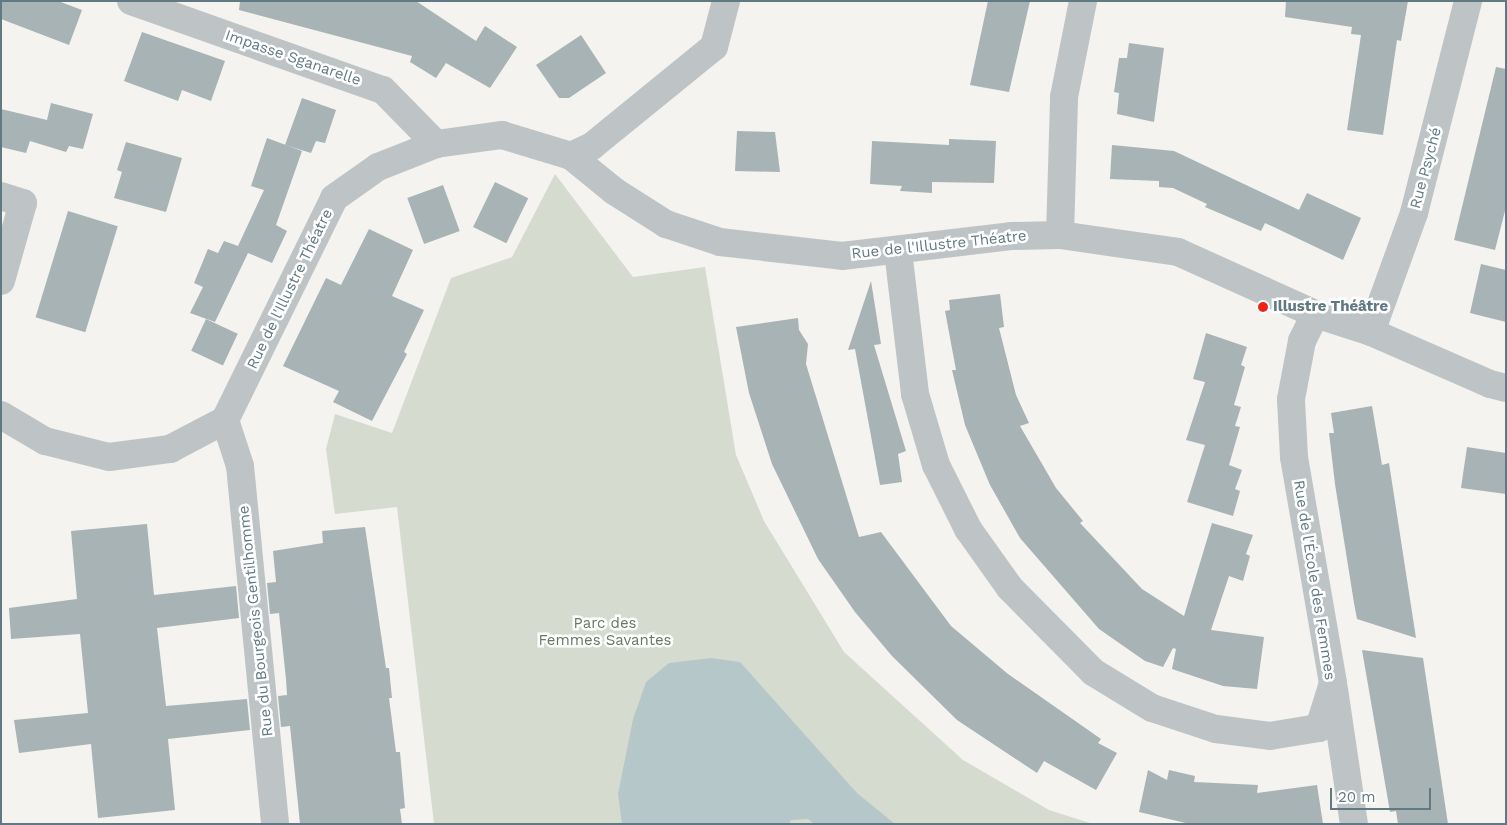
<!DOCTYPE html>
<meta charset="utf-8">
<style>
body{margin:0}
#map{position:relative;width:1507px;height:825px;overflow:hidden;background:#f4f3ef;font-family:"Work Sans",sans-serif}
div>[style]{position:absolute}
[style*='--x']{left:calc(var(--x)*1px);top:calc(var(--y)*1px);width:calc(var(--w)*1px);rotate:calc(var(--a)*1deg)}
.green>*{inset:0;background:#d6dbd0}
.water>*{inset:0;background:#b6c7c9}
.building>*{inset:0;background:#a7b3b5;transform-origin:0 0}
.minor>*{height:28px;margin:-14px;padding:0 14px;transform-origin:14px;border-radius:14px;background:#bec4c6}
.dots>*{width:14px;height:14px;translate:-50% -50%;box-sizing:border-box;border:2px solid #fff;border-radius:50%}
span{translate:-50% -50%;white-space:nowrap;text-align:center;line-height:1.15;-webkit-text-stroke:5px #fff;paint-order:stroke}
.street-label{font-size:15px;color:#617982}
.poi-label{font-size:15px;color:#617982;font-weight:700}
.left{translate:0 -50%;text-align:left}
.park-label{font-size:15px;color:#697960}
.frame{position:absolute;inset:0;border:2px solid #617982;pointer-events:none}
.scale{position:absolute;left:1330px;top:788px;width:101px;height:22px;box-sizing:border-box;border:2px solid #617982;border-top:0;padding-left:6px;font-size:15px;line-height:18px;white-space:nowrap;color:#617982;-webkit-text-stroke:4px #fff;paint-order:stroke}
</style>
<div id="map">
<div class="green">
<i style="clip-path:polygon(555px 174px,633px 277px,705px 267px,736px 455px,764px 521px,844px 652px,963px 760px,1049px 810px,1093px 824px,434px 824px,397px 507px,335px 514px,326px 449px,335px 414px,392px 433px,451px 278px,512px 257px)"></i>
</div>
<div class="water">
<i style="clip-path:polygon(711px 658px,740px 662px,857px 793px,895px 824px,814px 824px,808px 819px,791px 820px,789px 824px,622px 824px,618px 794px,633px 719px,646px 682px,669px 663px)"></i>
</div>
<div class="building">
<i style="clip-path:polygon(1px 1px,58px 1px,82px 10px,69px 45px,1px 19px)"></i>
<i style="clip-path:polygon(240px 1px,416px 1px,476px 41px,485px 26px,517px 47px,490px 88px,446px 63px,436px 78px,410px 62px,412px 56px,239px 10px)"></i>
<i style="clip-path:polygon(988px 1px,1030px 1px,1009px 92px,970px 85px)"></i>
<i style="clip-path:polygon(1286px 1px,1408px 1px,1401px 41px,1397px 40px,1383px 135px,1347px 130px,1361px 35px,1351px 34px,1352px 27px,1285px 17px)"></i>
<i style="clip-path:polygon(142px 32px,225px 61px,211px 101px,182px 90px,178px 101px,124px 81px)"></i>
<i style="clip-path:polygon(581px 35px,606px 73px,569px 98px,559px 98px,536px 65px)"></i>
<i style="clip-path:polygon(1129px 43px,1164px 48px,1154px 122px,1117px 114px,1119px 93px,1114px 92px,1119px 58px,1127px 58px)"></i>
<i style="clip-path:polygon(1496px 67px,1506px 69px,1506px 207px,1495px 250px,1454px 240px)"></i>
<i style="clip-path:polygon(302px 98px,336px 110px,325px 143px,316px 141px,311px 153px,285px 145px)"></i>
<i style="clip-path:polygon(51px 103px,93px 114px,83px 149px,69px 146px,66px 152px,30px 141px,26px 153px,1px 147px,1px 109px,47px 120px)"></i>
<i style="clip-path:polygon(737px 131px,775px 132px,780px 172px,735px 171px)"></i>
<i style="clip-path:polygon(267px 138px,302px 151px,276px 225px,287px 231px,272px 263px,248px 253px,215px 322px,190px 313px,203px 287px,194px 283px,208px 249px,218px 253px,224px 241px,238px 246px,264px 190px,251px 186px)"></i>
<i style="clip-path:polygon(949px 139px,996px 141px,994px 183px,932px 182px,932px 193px,900px 191px,902px 186px,870px 184px,872px 141px,949px 145px)"></i>
<i style="clip-path:polygon(126px 142px,182px 158px,166px 212px,114px 198px,122px 172px,117px 170px)"></i>
<i style="clip-path:polygon(1112px 145px,1174px 151px,1299px 210px,1307px 193px,1361px 218px,1343px 260px,1265px 223px,1261px 231px,1205px 207px,1207px 204px,1173px 188px,1159px 187px,1159px 181px,1110px 179px)"></i>
<i style="left:495px;top:182px;width:37px;height:50px;rotate:26deg"></i>
<i style="left:443px;top:185px;width:49px;height:38px;rotate:70deg"></i>
<i style="left:68px;top:211px;width:52px;height:111px;rotate:17deg"></i>
<i style="clip-path:polygon(369px 229px,413px 250px,392px 296px,424px 310px,404px 352px,407px 354px,372px 421px,333px 402px,339px 391px,283px 366px,326px 278px,341px 285px)"></i>
<i style="clip-path:polygon(1481px 264px,1506px 270px,1506px 322px,1470px 313px)"></i>
<i style="clip-path:polygon(871px 281px,881px 344px,874px 345px,906px 451px,898px 454px,902px 482px,880px 485px,855px 349px,848px 350px)"></i>
<i style="clip-path:polygon(1000px 294px,1004px 327px,999px 328px,1016px 395px,1029px 423px,1020px 426px,1056px 488px,1083px 521px,1080px 523px,1142px 589px,1184px 616px,1212px 523px,1253px 535px,1246px 554px,1250px 556px,1243px 581px,1229px 576px,1211px 630px,1264px 637px,1257px 689px,1223px 686px,1172px 669px,1176px 649px,1173px 648px,1163px 667px,1145px 661px,1099px 629px,1020px 538px,990px 485px,965px 425px,952px 370px,956px 370px,945px 311px,950px 310px,949px 300px)"></i>
<i style="clip-path:polygon(798px 318px,799px 330px,808px 344px,806px 364px,859px 537px,881px 532px,951px 626px,1008px 674px,1101px 739px,1098px 743px,1117px 753px,1096px 790px,1044px 761px,1037px 773px,957px 720px,892px 656px,855px 612px,818px 559px,772px 464px,749px 393px,736px 327px)"></i>
<i style="left:206px;top:319px;width:35px;height:35px;rotate:25deg"></i>
<i style="clip-path:polygon(1206px 333px,1247px 347px,1241px 365px,1245px 367px,1234px 405px,1241px 407px,1235px 426px,1240px 427px,1229px 465px,1242px 470px,1235px 489px,1240px 491px,1233px 516px,1187px 502px,1205px 445px,1186px 440px,1205px 382px,1193px 379px)"></i>
<i style="clip-path:polygon(1372px 406px,1382px 465px,1389px 463px,1416px 638px,1357px 619px,1354px 603px,1335px 484px,1329px 433px,1334px 433px,1331px 413px)"></i>
<i style="clip-path:polygon(1467px 447px,1506px 453px,1506px 494px,1461px 488px)"></i>
<i style="clip-path:polygon(147px 524px,154px 595px,236px 586px,239px 618px,157px 628px,166px 706px,247px 699px,250px 730px,168px 739px,175px 810px,98px 818px,91px 744px,19px 753px,14px 720px,88px 713px,80px 634px,11px 639px,9px 608px,77px 599px,71px 531px)"></i>
<i style="clip-path:polygon(365px 527px,386px 668px,389px 668px,392px 698px,389px 698px,396px 752px,400px 752px,405px 808px,400px 809px,402px 824px,300px 824px,290px 726px,281px 727px,278px 696px,287px 695px,286px 679px,279px 613px,270px 614px,267px 583px,276px 582px,273px 551px,323px 543px,322px 531px)"></i>
<i style="clip-path:polygon(1362px 650px,1423px 658px,1448px 824px,1398px 824px,1396px 811px,1390px 812px)"></i>
<i style="clip-path:polygon(1148px 770px,1167px 780px,1169px 770px,1195px 776px,1194px 782px,1258px 785px,1257px 793px,1317px 785px,1323px 824px,1190px 824px,1139px 812px)"></i>
</div>
<div class="minor">
<i style="--x:131;--y:1;--w:267;--a:19.5"></i>
<i style="--x:383;--y:90;--w:76;--a:45.5"></i>
<i style="--x:571;--y:156;--w:23;--a:-25"></i>
<i style="--x:592;--y:146;--w:157;--a:-39.1"></i>
<i style="--x:714;--y:47;--w:48;--a:-75.4"></i>
<i style="--x:1;--y:196;--w:23;--a:18"></i>
<i style="--x:23;--y:203;--w:81;--a:105.8"></i>
<i style="--x:1060;--y:235;--w:138;--a:-88.3"></i>
<i style="--x:1064;--y:97;--w:98;--a:-78.8"></i>
<i style="--x:898;--y:251;--w:144;--a:83.2"></i>
<i style="--x:915;--y:394;--w:74;--a:73.5"></i>
<i style="--x:936;--y:465;--w:72;--a:63.4"></i>
<i style="--x:968;--y:529;--w:72;--a:54.6"></i>
<i style="--x:1010;--y:588;--w:118;--a:45.3"></i>
<i style="--x:1093;--y:672;--w:69;--a:31.4"></i>
<i style="--x:1152;--y:708;--w:67;--a:18.2"></i>
<i style="--x:1216;--y:729;--w:54;--a:7.4"></i>
<i style="--x:1270;--y:736;--w:50;--a:-9.3"></i>
<i style="--x:1319;--y:728;--w:47;--a:-72.7"></i>
<i style="--x:1333;--y:683;--w:229;--a:-99.8"></i>
<i style="--x:1294;--y:457;--w:58;--a:-93"></i>
<i style="--x:1291;--y:399;--w:59;--a:-79.3"></i>
<i style="--x:1302;--y:341;--w:30;--a:-64"></i>
<i style="--x:1371;--y:332;--w:127;--a:-70.1"></i>
<i style="--x:1414;--y:213;--w:219;--a:-75.7"></i>
<i style="--x:1;--y:415;--w:51;--a:30.6"></i>
<i style="--x:45;--y:441;--w:66;--a:14"></i>
<i style="--x:109;--y:457;--w:62;--a:-7.5"></i>
<i style="--x:170;--y:449;--w:62;--a:-27.8"></i>
<i style="--x:225;--y:420;--w:247;--a:-63.8"></i>
<i style="--x:334;--y:198;--w:54;--a:-35.2"></i>
<i style="--x:378;--y:167;--w:62;--a:-21.6"></i>
<i style="--x:436;--y:144;--w:67;--a:-7.8"></i>
<i style="--x:502;--y:135;--w:72;--a:16.9"></i>
<i style="--x:571;--y:156;--w:55;--a:39.1"></i>
<i style="--x:614;--y:191;--w:62;--a:32.4"></i>
<i style="--x:666;--y:224;--w:57;--a:18.4"></i>
<i style="--x:720;--y:242;--w:123;--a:6.5"></i>
<i style="--x:842;--y:256;--w:170;--a:-6.7"></i>
<i style="--x:1011;--y:236;--w:49;--a:-1.2"></i>
<i style="--x:1060;--y:235;--w:119;--a:8.2"></i>
<i style="--x:1178;--y:252;--w:150;--a:24.3"></i>
<i style="--x:1315;--y:314;--w:59;--a:17.8"></i>
<i style="--x:1371;--y:332;--w:130;--a:23.6"></i>
<i style="--x:1490;--y:384;--w:16;--a:14"></i>
<i style="--x:225;--y:420;--w:48;--a:71.9"></i>
<i style="--x:240;--y:466;--w:360;--a:84.4"></i>
<i style="--x:1334;--y:689;--w:136;--a:81.6"></i>
</div>
<div class="dots">
<i style="left:1263px;top:307px;background:#ee2315"></i>
</div>
<div class="street-label">
<span style="left:293px;top:58px;rotate:19deg">Impasse Sganarelle</span>
<span style="left:1426px;top:168px;rotate:-75deg">Rue Psyché</span>
<span style="left:939px;top:245px;rotate:-6deg">Rue de l'Illustre Théatre</span>
<span style="left:290px;top:289px;rotate:-64deg">Rue de l'Illustre Théatre</span>
<span style="left:1314px;top:580px;rotate:81deg">Rue de l'École des Femmes</span>
<span style="left:256px;top:621px;rotate:-96deg">Rue du Bourgeois Gentilhomme</span>
</div>
<div class="poi-label">
<span class="left" style="left:1273px;top:307px">Illustre Théâtre</span>
</div>
<div class="park-label">
<span style="left:605px;top:632px">Parc des<br>Femmes Savantes</span>
</div>
<div class="frame"></div>
<div class="scale">20 m</div>
</div>
